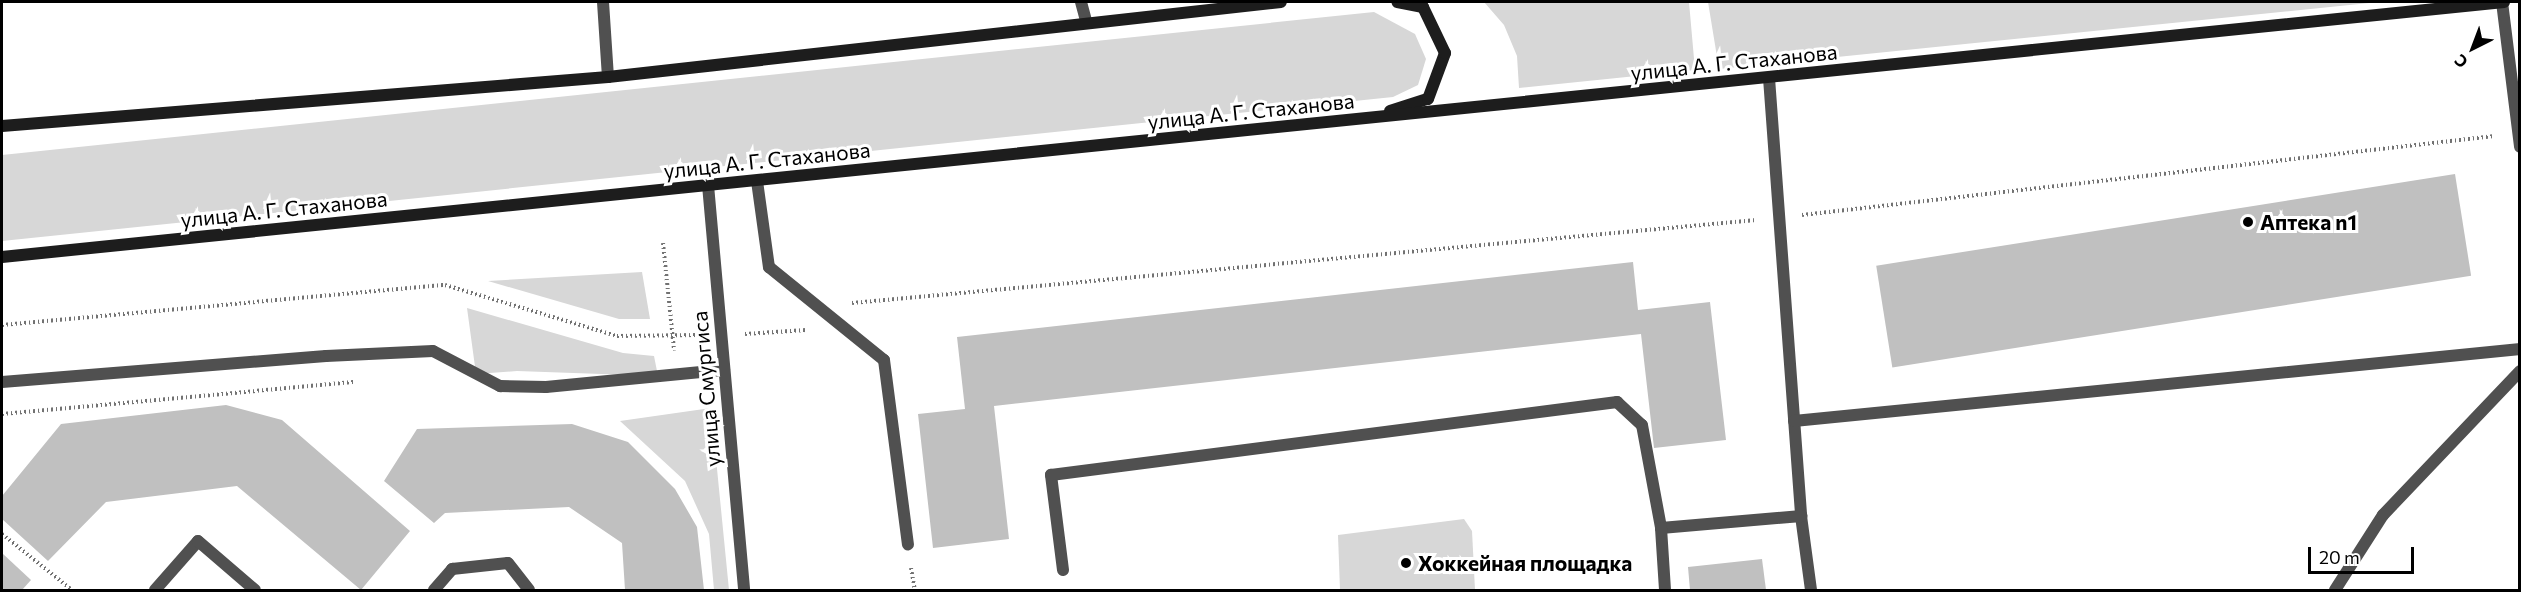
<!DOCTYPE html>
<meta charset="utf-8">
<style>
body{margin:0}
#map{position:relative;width:2521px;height:592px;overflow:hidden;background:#fff;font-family:Commissioner,sans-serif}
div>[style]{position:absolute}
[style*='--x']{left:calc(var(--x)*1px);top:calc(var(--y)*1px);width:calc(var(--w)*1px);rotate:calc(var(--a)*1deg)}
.green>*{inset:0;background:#d7d7d7}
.building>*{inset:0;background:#c0c0c0;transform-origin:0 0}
.path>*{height:4px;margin-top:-2px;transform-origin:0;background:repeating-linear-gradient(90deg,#727272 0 1.5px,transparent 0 4.5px)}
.service>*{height:12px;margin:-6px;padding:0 6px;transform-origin:6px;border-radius:6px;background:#505050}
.minor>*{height:12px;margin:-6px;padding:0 6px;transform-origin:6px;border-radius:6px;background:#505050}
.secondary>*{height:12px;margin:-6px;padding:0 6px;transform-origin:6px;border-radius:6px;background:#1d1d1d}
.dots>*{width:16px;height:16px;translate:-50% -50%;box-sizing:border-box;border:3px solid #fff;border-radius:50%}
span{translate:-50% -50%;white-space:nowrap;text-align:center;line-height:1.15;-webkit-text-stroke:6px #fff;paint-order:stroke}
.street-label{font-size:21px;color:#000}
.poi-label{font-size:21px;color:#000;font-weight:700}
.left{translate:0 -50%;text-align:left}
.frame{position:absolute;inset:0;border:3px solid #000;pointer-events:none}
.north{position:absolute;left:2443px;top:18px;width:60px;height:60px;-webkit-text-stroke:4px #fff;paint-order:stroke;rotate:222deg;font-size:16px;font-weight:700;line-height:24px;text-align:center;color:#000}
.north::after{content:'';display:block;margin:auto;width:21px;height:27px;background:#000;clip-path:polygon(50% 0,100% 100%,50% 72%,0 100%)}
.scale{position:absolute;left:2308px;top:547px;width:106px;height:27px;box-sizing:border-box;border:3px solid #000;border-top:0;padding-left:8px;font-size:18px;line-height:21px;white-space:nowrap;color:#000;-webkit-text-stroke:4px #fff;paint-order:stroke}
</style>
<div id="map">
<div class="green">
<i style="clip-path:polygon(1484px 2px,1689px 2px,1695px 70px,1519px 88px,1517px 56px,1504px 25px)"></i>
<i style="clip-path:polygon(1708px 2px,2379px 2px,1719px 69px)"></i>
<i style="clip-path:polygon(1374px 12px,1415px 34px,1426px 59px,1418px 85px,1393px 97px,2px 241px,2px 155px)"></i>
<i style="clip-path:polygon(642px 272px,650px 319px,619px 319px,488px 281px)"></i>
<i style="clip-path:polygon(467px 308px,623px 353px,654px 356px,658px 376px,517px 371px,476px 374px)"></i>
<i style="clip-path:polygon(711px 408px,729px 590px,714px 590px,709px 534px,685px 481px,620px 421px)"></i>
<i style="clip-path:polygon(1464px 519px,1472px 531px,1475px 590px,1340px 590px,1338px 535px)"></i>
</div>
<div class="building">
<i style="left:2455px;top:174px;width:103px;height:586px;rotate:81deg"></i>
<i style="clip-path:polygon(1633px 262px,1638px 310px,1710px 302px,1726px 440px,1654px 448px,1641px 334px,994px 406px,1009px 539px,933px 548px,918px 414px,965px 409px,957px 337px)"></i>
<i style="clip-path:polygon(226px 405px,282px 420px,410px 531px,361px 590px,237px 486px,106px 502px,48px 561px,2px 519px,2px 496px,61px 424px)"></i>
<i style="clip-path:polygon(572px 424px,628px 442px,675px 489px,697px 527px,704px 590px,625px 590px,622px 543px,569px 507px,445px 513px,434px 523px,384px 481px,417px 429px)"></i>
<i style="clip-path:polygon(2px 553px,31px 580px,22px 590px,2px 590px)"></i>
<i style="clip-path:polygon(1762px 559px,1766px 590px,1690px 590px,1688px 567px)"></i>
</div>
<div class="path">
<i style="--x:1802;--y:215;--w:697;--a:-6.5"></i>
<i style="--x:663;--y:243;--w:108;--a:84.1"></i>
<i style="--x:852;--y:303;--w:908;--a:-5.25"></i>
<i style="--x:2;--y:325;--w:445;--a:-5.2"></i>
<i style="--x:445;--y:285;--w:179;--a:16.5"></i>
<i style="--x:617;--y:336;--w:81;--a:-0.7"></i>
<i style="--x:745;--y:334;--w:61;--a:-3.8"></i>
<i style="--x:2;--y:414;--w:355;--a:-5.2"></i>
<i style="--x:2;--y:534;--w:90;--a:38.7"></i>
<i style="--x:911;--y:568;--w:22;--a:80"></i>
</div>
<div class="service">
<i style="--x:603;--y:2;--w:75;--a:86.2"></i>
<i style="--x:1081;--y:2;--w:20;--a:75"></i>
<i style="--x:2502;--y:2;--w:146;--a:82.9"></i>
<i style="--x:1769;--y:78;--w:439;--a:85.8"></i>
<i style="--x:1801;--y:516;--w:75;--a:82.3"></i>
<i style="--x:757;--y:181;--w:87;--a:82.1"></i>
<i style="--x:769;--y:267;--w:148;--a:39"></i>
<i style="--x:884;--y:360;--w:186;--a:82.6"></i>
<i style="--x:2;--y:382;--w:325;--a:-4.6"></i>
<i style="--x:326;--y:356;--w:107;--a:-2.7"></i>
<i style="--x:433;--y:351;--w:76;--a:27.6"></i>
<i style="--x:500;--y:386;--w:46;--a:1.2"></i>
<i style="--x:546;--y:387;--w:179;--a:-5.5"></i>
<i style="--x:1794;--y:421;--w:730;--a:-5.66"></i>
<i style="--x:1661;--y:528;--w:141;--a:-4.9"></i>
<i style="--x:1063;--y:570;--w:96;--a:-97.2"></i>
<i style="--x:1051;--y:475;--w:571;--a:-7.35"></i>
<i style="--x:1617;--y:402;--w:34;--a:43"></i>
<i style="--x:1642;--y:425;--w:105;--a:79.5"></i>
<i style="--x:1661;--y:528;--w:62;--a:86.3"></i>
<i style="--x:155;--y:590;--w:65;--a:-48.7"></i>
<i style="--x:198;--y:541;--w:75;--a:40.7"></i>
<i style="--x:434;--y:590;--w:28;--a:-49"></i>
<i style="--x:452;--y:569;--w:56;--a:-6.1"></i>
<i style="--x:508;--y:563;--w:34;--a:52"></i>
<i style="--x:2335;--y:590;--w:89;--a:-57.4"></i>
<i style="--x:2383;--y:515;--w:199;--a:-46.4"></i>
</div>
<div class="minor">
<i style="--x:708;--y:185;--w:407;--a:84.9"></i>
</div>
<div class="secondary">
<i style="--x:1390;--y:111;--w:40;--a:-18"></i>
<i style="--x:1428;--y:99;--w:49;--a:-69.7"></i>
<i style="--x:1445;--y:53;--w:51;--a:-115.6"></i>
<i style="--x:1423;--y:7;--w:26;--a:-169"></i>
<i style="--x:2;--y:126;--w:608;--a:-4.62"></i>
<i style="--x:608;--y:77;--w:677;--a:-6.36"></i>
<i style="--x:2;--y:257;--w:2515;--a:-5.82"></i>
</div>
<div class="dots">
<i style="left:2248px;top:222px;background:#000"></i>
<i style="left:1406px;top:563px;background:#000"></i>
</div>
<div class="street-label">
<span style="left:1734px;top:62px;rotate:-6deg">улица А. Г. Стаханова</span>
<span style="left:1251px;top:111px;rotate:-6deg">улица А. Г. Стаханова</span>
<span style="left:767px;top:160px;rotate:-6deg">улица А. Г. Стаханова</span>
<span style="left:284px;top:209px;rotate:-6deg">улица А. Г. Стаханова</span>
<span style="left:706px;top:389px;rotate:-95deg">улица Смургиса</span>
</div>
<div class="poi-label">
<span class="left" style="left:2260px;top:222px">Аптека n1</span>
<span class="left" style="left:1418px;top:563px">Хоккейная площадка</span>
</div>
<div class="frame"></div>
<div class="north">С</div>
<div class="scale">20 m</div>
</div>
